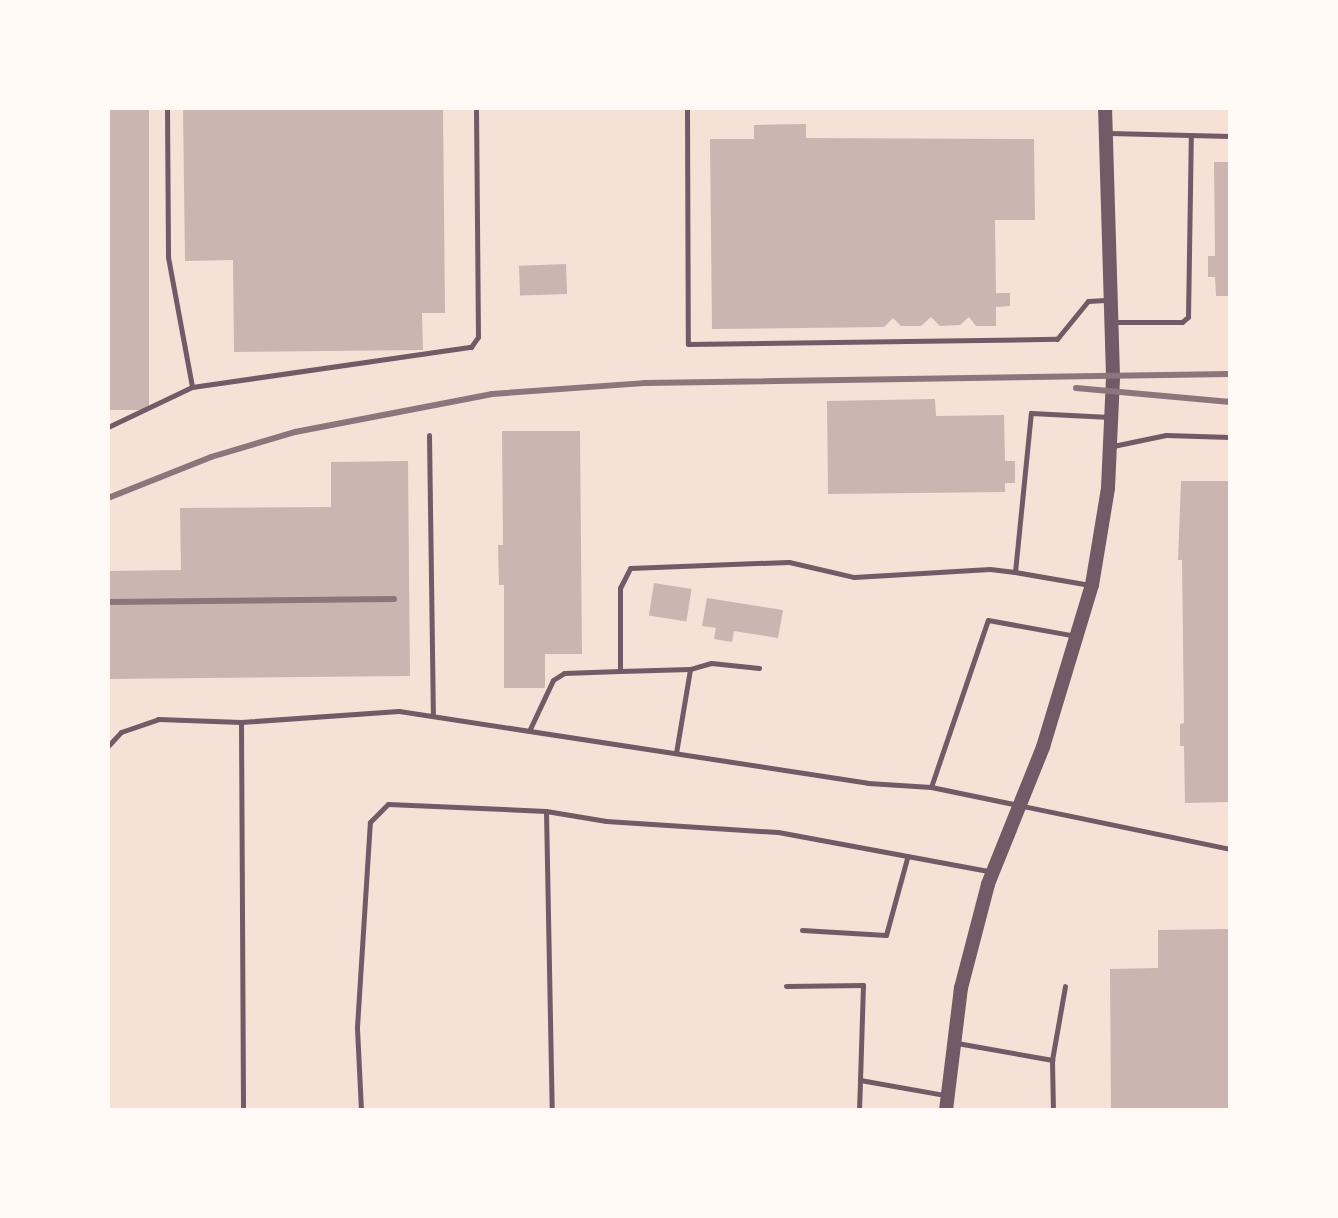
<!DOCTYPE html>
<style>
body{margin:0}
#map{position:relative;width:1338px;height:1218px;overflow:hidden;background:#f7e1d7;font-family:Helvetica,sans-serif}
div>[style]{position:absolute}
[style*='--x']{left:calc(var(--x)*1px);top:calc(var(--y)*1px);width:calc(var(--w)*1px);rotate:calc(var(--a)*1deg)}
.building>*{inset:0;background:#ccb4b1;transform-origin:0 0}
.service>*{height:5px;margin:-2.5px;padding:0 2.5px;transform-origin:2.5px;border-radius:2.5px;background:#755966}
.tertiary>*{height:14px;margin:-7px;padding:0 7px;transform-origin:7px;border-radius:7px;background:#755966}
.rail>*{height:6px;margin:-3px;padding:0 3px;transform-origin:3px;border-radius:3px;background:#8f747c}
span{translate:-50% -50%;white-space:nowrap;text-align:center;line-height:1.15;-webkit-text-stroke:9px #fffaf5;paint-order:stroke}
.frame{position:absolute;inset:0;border:110px solid #fffaf5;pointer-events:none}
</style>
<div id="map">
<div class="building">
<i style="left:108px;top:108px;width:41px;height:302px"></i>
<i style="clip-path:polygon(183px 108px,443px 108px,445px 313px,422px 313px,423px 350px,234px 352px,233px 260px,185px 261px)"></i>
<i style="clip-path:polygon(806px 124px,806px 138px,1034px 139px,1035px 220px,995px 220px,996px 293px,1010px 293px,1010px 306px,996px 307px,996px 326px,976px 326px,969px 317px,960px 325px,940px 326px,931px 317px,921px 326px,901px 326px,893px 318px,884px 327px,712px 329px,710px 139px,754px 139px,754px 125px)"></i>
<i style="clip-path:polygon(1214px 162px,1230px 162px,1230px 296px,1216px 296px,1215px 277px,1208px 277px,1208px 256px,1215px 256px)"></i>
<i style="left:566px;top:264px;width:30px;height:47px;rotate:88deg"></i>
<i style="clip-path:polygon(935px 399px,936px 416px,1004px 415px,1005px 461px,1015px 461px,1015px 483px,1005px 483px,1005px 492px,828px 494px,827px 401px)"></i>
<i style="clip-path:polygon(502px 431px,580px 431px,582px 654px,545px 654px,545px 688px,504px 688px,504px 585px,499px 585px,498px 545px,503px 545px)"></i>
<i style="clip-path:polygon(408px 461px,410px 676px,108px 679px,108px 571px,181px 570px,180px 508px,331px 507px,331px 462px)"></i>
<i style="clip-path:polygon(1181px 481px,1230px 481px,1230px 802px,1185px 803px,1184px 746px,1180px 746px,1180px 724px,1184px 723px,1182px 560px,1178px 560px)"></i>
<i style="left:654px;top:583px;width:38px;height:33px;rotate:9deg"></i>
<i style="clip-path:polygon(707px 598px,783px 610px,778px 638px,734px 631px,732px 642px,714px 639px,716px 628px,702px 626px)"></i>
<i style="clip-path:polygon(1230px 929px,1230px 1110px,1111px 1110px,1110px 969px,1158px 968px,1158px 930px)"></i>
</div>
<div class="service">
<i style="--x:167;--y:108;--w:149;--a:89.6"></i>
<i style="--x:168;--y:257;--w:132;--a:79.5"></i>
<i style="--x:687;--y:108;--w:236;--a:89.8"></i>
<i style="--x:688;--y:344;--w:369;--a:-0.8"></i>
<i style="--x:1057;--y:339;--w:49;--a:-50.8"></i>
<i style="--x:1088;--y:301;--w:22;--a:-3"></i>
<i style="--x:1109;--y:133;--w:121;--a:1.4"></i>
<i style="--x:1115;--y:322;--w:67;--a:0"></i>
<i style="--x:1182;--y:322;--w:8;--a:-40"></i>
<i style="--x:1188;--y:317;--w:182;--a:-89.1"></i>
<i style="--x:108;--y:427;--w:93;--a:-25.5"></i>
<i style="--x:192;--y:387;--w:282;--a:-8.2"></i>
<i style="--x:471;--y:347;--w:12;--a:-55"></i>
<i style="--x:478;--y:337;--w:229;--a:-90.5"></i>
<i style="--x:429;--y:435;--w:281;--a:89.2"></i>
<i style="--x:1113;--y:446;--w:54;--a:-11.7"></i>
<i style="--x:1166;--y:435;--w:64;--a:1.8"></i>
<i style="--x:1090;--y:585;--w:76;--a:-170.2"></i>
<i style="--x:1015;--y:572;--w:160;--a:-84.3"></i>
<i style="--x:1031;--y:413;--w:79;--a:2.9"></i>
<i style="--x:759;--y:668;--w:48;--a:-174.1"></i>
<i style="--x:711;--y:663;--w:22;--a:164"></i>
<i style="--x:690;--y:669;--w:70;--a:178.4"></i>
<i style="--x:620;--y:671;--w:83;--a:-90"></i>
<i style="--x:620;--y:588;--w:22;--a:-63"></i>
<i style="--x:630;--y:568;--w:159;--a:-2.2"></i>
<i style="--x:789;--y:562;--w:67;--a:13"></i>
<i style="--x:854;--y:577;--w:136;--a:-3.4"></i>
<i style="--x:990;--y:569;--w:25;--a:7"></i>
<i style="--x:241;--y:722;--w:388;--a:89.7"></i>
<i style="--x:529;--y:731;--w:56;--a:-64.8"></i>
<i style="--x:553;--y:680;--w:13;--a:-32"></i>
<i style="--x:564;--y:673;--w:56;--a:-2"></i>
<i style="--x:108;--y:746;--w:19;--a:-47"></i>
<i style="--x:121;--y:732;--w:39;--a:-19"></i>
<i style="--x:158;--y:719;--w:83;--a:2.1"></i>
<i style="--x:241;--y:722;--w:158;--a:-4"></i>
<i style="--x:399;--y:711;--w:474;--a:8.7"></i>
<i style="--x:868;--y:783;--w:63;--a:3.6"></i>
<i style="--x:931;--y:787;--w:176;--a:-71.2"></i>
<i style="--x:988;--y:620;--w:89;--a:10.3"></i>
<i style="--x:676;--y:753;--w:85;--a:-80.5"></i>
<i style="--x:931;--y:787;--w:305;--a:11.7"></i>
<i style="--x:546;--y:811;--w:299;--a:88.9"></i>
<i style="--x:802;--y:930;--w:84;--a:3.4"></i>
<i style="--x:886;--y:935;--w:80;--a:-74.7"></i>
<i style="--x:786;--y:986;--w:77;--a:-0.7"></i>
<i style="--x:863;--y:985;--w:95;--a:91.8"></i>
<i style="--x:860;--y:1080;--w:85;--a:10.1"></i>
<i style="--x:957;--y:1043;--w:97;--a:10.1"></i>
<i style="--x:1052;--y:1060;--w:50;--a:88.9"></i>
<i style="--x:1052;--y:1060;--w:75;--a:-80"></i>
<i style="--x:361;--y:1110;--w:83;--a:-92.8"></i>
<i style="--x:357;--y:1027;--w:205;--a:-86.4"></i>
<i style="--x:370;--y:822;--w:25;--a:-45"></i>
<i style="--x:388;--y:804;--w:158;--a:2.5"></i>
<i style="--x:546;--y:811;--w:61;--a:9.5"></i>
<i style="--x:606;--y:821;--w:172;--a:3.7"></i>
<i style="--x:778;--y:832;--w:215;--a:10.5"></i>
<i style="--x:859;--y:1110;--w:30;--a:-88"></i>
</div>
<div class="tertiary">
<i style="--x:946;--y:1110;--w:123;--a:-83"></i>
<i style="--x:961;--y:988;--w:107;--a:-75.4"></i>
<i style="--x:988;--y:884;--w:148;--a:-68.1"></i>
<i style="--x:1043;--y:747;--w:169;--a:-73.2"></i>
<i style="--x:1092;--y:585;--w:98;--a:-80.6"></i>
<i style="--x:1108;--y:488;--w:112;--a:-87.4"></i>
<i style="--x:1113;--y:376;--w:268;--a:-91.7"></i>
</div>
<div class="rail">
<i style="--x:1076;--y:388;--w:155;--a:5.2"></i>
<i style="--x:108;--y:498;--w:111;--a:-21.7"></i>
<i style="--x:211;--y:457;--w:88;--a:-16.6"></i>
<i style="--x:295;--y:432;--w:201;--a:-10.9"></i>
<i style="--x:492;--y:394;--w:152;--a:-4.1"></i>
<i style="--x:644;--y:383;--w:586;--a:-0.88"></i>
<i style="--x:108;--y:602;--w:286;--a:-0.6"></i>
</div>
<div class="frame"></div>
</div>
